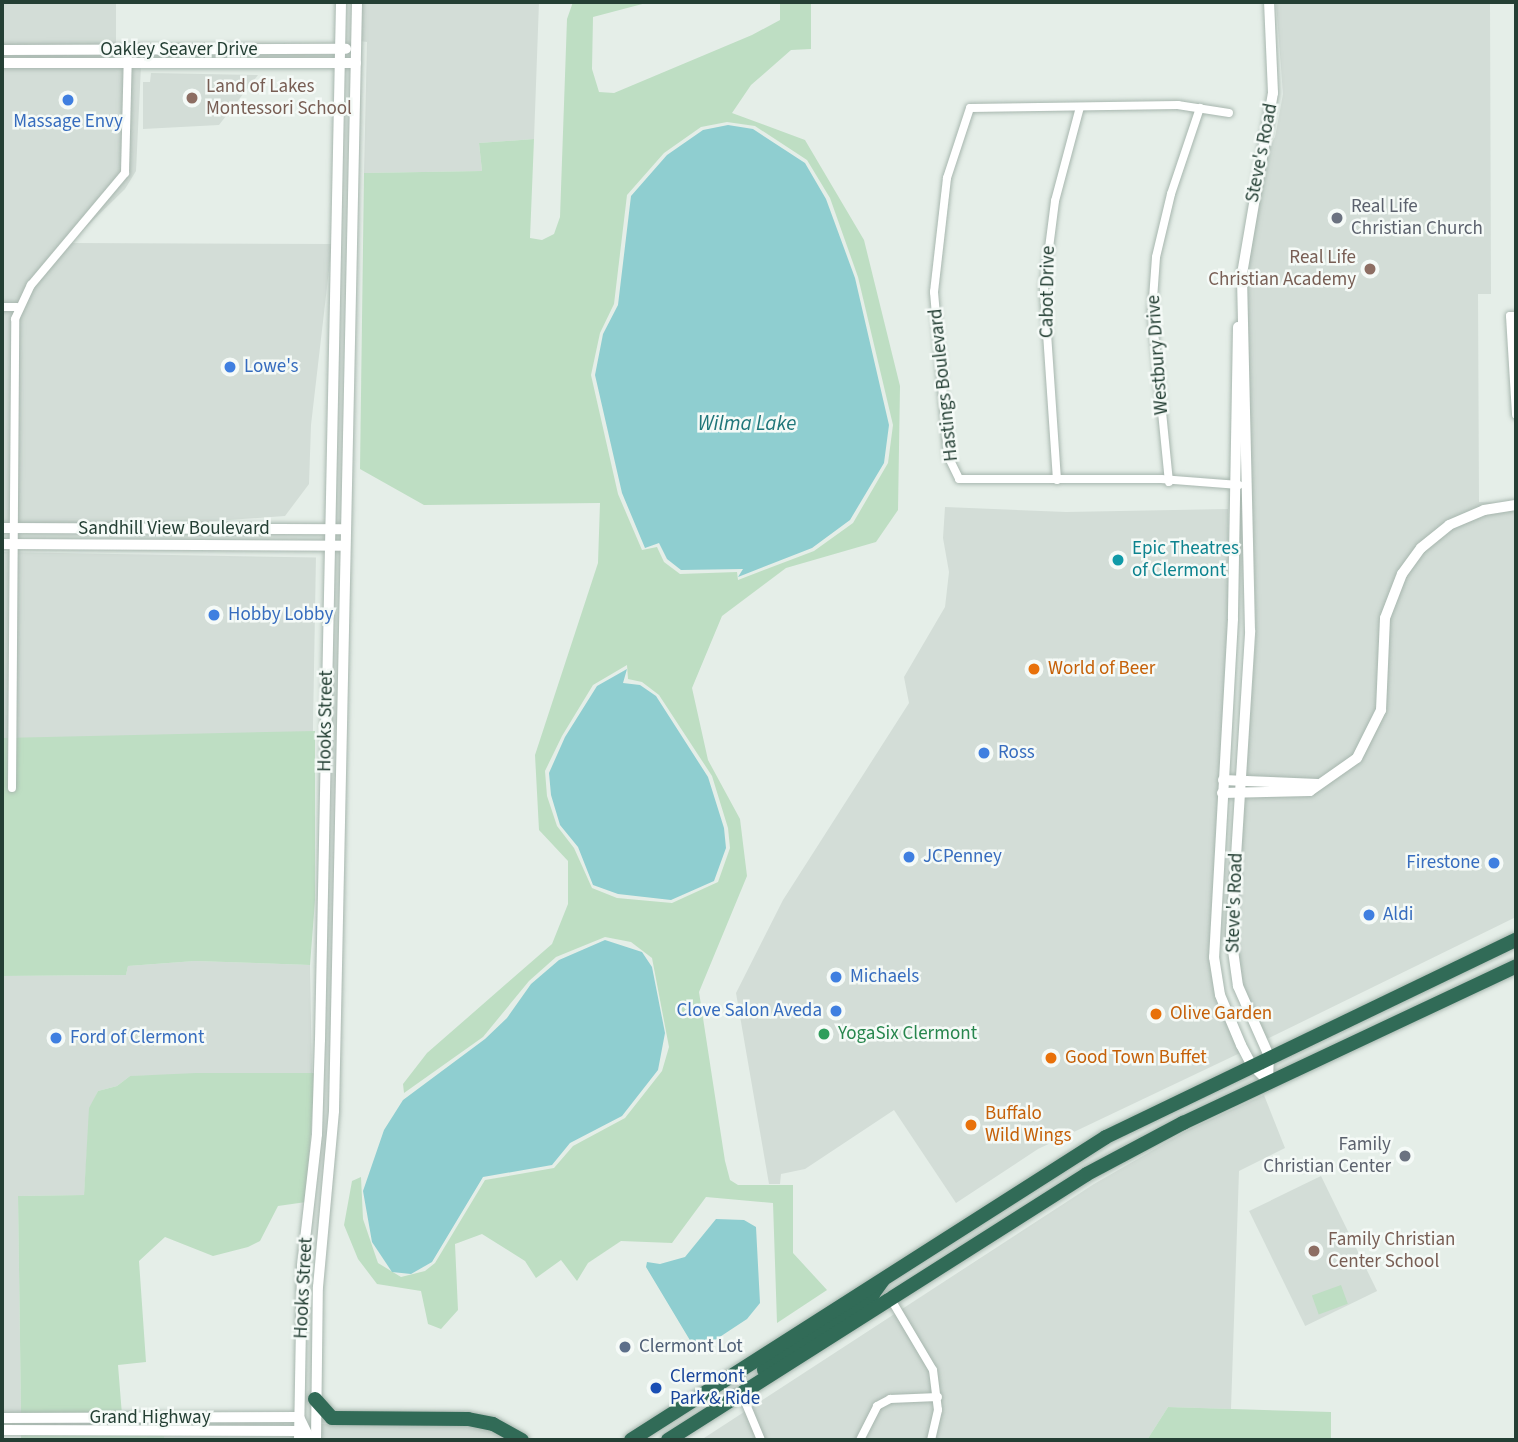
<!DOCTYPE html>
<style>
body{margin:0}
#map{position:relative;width:1518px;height:1442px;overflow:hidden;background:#e5eee8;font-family:"Source Sans 3",sans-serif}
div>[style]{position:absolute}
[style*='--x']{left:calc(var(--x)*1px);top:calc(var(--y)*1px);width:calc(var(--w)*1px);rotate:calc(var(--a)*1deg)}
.built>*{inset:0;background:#d3ddd7;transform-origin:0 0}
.green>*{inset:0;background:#bedec3;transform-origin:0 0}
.water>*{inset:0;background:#8fced0}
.roads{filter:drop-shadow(0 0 2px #a7b6ae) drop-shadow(0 0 2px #a7b6ae)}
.street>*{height:8px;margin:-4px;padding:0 4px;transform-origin:4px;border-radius:4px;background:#fff}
.secondary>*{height:10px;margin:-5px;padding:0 5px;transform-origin:5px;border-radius:5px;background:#fff}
.highway>*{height:14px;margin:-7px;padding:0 7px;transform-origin:7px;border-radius:7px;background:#316b57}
.dots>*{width:19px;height:19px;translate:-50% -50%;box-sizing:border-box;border:4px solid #f5faf7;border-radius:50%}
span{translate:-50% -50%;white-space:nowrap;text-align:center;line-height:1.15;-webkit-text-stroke:5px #f5faf7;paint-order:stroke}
.street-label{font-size:19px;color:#243f34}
.education-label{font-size:19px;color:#785e54}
.left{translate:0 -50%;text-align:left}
.right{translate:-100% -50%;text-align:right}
.shop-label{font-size:19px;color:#366cbe}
.worship-label{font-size:19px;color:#5b616d}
.culture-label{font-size:19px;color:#0d838f}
.food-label{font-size:19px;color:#c56008}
.leisure-label{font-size:19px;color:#27864d}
.service-label{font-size:19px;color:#4e5e75}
.transit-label{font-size:19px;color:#164399}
.water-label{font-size:21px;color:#1f767a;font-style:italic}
.frame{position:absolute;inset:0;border:4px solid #243f34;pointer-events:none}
</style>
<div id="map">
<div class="built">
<i style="left:2px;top:2px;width:114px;height:44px"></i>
<i style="clip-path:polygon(361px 2px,539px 2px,534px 139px,479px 143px,482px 171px,364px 173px,367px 42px,360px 41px)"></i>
<i style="clip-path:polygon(1276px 2px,1490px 2px,1491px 294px,1478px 294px,1479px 502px,1499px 503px,1463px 514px,1398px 572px,1380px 617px,1376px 709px,1353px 756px,1319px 780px,1246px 778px,1256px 632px,1247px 317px,1249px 244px,1267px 150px,1275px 137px,1283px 94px)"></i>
<i style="clip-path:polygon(141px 66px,136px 171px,125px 189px,70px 243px,332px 244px,311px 425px,309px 484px,285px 516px,160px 525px,2px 525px,2px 67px)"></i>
<i style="clip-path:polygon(151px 73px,258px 75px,219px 125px,143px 129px,143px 82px,150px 82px)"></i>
<i style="clip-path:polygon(945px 507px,1066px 512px,1228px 509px,1229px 611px,1209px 954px,1240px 1053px,1038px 1149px,956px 1203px,894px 1110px,805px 1169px,781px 1174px,780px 1184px,769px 1184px,736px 993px,783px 900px,909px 703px,904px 677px,945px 607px,949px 572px,943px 538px)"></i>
<i style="clip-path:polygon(1516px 509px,1516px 917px,1265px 1040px,1240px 977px,1236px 936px,1245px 798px,1311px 795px,1360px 760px,1385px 711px,1389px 618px,1399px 587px,1424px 551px,1451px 529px,1486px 514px)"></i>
<i style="left:2px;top:552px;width:314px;height:186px;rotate:1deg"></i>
<i style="clip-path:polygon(195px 961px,310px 965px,312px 1073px,130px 1076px,117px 1086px,98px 1091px,90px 1108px,84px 1195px,18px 1196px,21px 1414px,2px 1414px,2px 976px,126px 975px,128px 966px)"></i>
<i style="clip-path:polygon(1264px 1095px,1285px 1148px,1239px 1171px,1231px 1409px,1168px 1407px,1147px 1440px,701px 1440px,1094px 1184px,1188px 1130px)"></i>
<i style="left:1321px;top:1176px;width:128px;height:80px;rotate:64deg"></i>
<i style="clip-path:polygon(320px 1424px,479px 1425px,515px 1440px,320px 1440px)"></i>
<i style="left:164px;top:1435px;width:130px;height:5px"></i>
</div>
<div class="green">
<i style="clip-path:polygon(evenodd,573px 2px,650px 2px,593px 17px,592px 69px,599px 92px,614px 93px,752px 35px,780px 20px,780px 2px,811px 2px,811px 49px,791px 50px,751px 85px,732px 113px,805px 140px,864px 240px,900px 386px,898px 510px,876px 542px,786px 568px,722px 616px,692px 688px,708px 760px,740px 819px,747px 876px,699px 992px,725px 1161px,730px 1180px,738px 1185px,793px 1185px,793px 1253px,827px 1290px,777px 1323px,773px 1203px,706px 1197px,672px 1243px,621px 1241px,588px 1263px,577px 1281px,561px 1260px,536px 1278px,525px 1261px,482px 1234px,455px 1244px,458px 1310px,441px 1329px,428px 1324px,421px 1291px,377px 1284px,358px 1259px,344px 1225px,352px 1181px,361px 1177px,363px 1219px,378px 1263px,401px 1277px,425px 1271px,435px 1263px,485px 1180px,554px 1168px,573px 1146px,625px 1118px,662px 1071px,669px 1047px,652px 958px,631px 942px,605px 937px,556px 957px,529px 981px,483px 1037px,404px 1093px,403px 1084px,427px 1053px,552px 944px,568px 904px,568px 861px,539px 830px,535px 755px,598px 563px,600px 503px,424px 505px,360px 469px,364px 173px,482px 171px,479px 143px,534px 139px,530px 238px,542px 240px,554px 234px,560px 217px,567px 19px,573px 2px,727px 122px,755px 126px,807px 160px,830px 198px,858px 277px,893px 425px,888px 463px,853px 523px,814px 551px,738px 580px,737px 572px,680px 574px,664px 562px,657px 547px,642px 550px,618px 494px,591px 375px,600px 333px,614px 304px,627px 195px,664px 153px,701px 127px,727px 122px,573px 2px,627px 665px,628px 679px,642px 682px,659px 695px,712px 776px,728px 828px,730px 848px,718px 882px,672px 903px,617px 898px,592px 888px,574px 848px,557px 826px,547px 796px,545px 771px,562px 736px,593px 685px,627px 665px)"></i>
<i style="clip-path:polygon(315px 731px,315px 900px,310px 965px,195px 961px,128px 966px,126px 975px,2px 976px,2px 738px)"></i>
<i style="clip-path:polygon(196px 1073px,315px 1073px,306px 1202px,278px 1206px,260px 1241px,248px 1247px,213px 1256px,165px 1237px,139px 1261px,146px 1362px,118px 1365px,122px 1415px,21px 1414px,18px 1196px,84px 1195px,89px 1108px,98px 1091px,117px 1086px,130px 1076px)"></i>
<i style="left:1341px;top:1285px;width:20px;height:31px;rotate:70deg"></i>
<i style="clip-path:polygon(1168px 1407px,1331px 1412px,1331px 1440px,1147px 1440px)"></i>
<i style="left:21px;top:1435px;width:143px;height:5px"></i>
</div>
<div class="water">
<i style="clip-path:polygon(728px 125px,753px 129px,805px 163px,826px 199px,855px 278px,889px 425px,884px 463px,850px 520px,812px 548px,738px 577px,743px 569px,681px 570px,667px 559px,659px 543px,645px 548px,622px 493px,595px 375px,603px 334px,618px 305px,631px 196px,667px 155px,703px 130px)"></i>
<i style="clip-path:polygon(627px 669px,623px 683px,640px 685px,656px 696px,708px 777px,724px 828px,726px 848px,714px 881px,671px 900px,618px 894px,593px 885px,578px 847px,560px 825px,551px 795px,549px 773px,565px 737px,597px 686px)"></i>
<i style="clip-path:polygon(605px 940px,642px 952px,652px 967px,665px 1033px,658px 1070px,622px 1116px,570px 1143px,552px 1165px,483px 1177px,432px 1262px,411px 1274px,392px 1272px,372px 1242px,363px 1191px,384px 1130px,403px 1100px,485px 1039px,507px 1018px,531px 984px,559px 960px)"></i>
<i style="clip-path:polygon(716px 1219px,744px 1220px,756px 1227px,760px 1303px,747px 1319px,703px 1348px,691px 1342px,646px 1267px,647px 1262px,660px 1264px,685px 1257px)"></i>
</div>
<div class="roads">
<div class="street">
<i style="--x:1229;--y:113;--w:52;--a:-171.1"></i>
<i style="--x:1178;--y:105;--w:208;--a:179.2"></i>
<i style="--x:970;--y:108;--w:74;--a:108.2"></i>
<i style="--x:947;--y:178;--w:115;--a:96.5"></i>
<i style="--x:934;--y:292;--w:165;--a:85.1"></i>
<i style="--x:948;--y:456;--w:25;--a:64"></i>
<i style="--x:959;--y:479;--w:202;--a:0"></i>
<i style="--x:1161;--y:479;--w:78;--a:4.4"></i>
<i style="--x:2;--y:307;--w:15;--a:0"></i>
<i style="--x:1516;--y:316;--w:6;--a:180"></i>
<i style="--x:1510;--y:316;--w:99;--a:86.5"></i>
<i style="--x:1057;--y:480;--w:193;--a:-93.9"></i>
<i style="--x:1044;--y:287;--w:87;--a:-82.7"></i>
<i style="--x:1055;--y:201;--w:97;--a:-75.1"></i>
<i style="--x:1169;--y:482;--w:170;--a:-95.7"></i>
<i style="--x:1152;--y:313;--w:56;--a:-85.9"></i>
<i style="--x:1156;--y:257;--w:65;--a:-76.6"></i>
<i style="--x:1171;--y:194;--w:91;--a:-71.4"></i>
<i style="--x:12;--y:788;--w:469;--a:-89.6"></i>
<i style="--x:15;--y:319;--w:38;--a:-65"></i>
<i style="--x:31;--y:285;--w:146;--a:-50"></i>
<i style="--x:125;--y:173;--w:123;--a:-88.6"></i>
<i style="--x:889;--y:1296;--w:86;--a:59.3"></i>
<i style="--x:933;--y:1370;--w:40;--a:82.9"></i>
<i style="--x:938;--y:1410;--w:31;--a:103"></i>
<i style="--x:741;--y:1392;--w:52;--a:67.4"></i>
<i style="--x:860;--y:1440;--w:38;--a:-63"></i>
<i style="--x:877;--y:1406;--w:15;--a:-28"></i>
<i style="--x:890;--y:1399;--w:48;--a:-2.4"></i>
</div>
<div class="secondary">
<i style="--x:2;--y:50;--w:344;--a:-0.2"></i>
<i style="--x:2;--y:63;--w:354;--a:0"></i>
<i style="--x:1238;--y:327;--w:292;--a:91"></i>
<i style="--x:1233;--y:619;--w:339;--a:93.2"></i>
<i style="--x:1214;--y:957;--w:38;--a:81"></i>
<i style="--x:1220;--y:995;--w:54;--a:67.2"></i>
<i style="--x:1241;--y:1045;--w:21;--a:62"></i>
<i style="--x:1251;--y:1064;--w:24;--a:45"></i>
<i style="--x:2;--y:528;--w:344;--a:0.2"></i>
<i style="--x:2;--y:544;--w:343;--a:0.3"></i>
<i style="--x:1223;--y:780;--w:95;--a:2.4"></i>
<i style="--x:1222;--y:793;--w:88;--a:-1.3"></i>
<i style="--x:1310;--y:791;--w:57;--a:-35.1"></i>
<i style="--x:1357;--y:758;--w:54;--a:-63.4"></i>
<i style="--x:1381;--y:710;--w:92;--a:-87.5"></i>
<i style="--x:1385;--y:618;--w:47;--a:-68.9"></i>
<i style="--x:1402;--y:574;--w:32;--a:-54"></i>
<i style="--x:1421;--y:548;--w:36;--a:-39"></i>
<i style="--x:1449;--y:525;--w:38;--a:-23"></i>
<i style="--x:1484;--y:510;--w:32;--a:-9"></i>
<i style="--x:1268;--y:1081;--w:25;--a:-88"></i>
<i style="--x:1269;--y:1056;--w:77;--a:-113.9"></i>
<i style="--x:1238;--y:986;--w:50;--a:-98"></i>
<i style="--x:1231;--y:936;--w:306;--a:-86.4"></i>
<i style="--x:1250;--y:631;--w:357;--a:-91.3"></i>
<i style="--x:1242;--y:274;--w:184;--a:-80.3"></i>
<i style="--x:1273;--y:93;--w:91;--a:-92.5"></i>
<i style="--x:2;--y:1418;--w:297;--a:-0.2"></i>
<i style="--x:299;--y:1417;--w:25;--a:64"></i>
<i style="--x:2;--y:1430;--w:297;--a:0.2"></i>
<i style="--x:299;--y:1440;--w:174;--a:-89"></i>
<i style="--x:302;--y:1266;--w:133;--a:-83.5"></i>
<i style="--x:317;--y:1134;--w:94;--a:-88.2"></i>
<i style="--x:320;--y:1040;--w:1038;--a:-88.84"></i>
<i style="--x:316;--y:1440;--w:153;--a:-89.3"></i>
<i style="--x:318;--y:1287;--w:177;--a:-84.8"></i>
<i style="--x:334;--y:1111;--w:1109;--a:-88.81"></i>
</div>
<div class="highway">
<i style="--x:764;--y:1370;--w:18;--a:-47"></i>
<i style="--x:776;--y:1357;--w:116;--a:-33"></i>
<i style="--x:873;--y:1294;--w:17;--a:-54"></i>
<i style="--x:315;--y:1399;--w:25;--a:48"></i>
<i style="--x:332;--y:1418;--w:136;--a:0.4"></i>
<i style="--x:468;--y:1419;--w:25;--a:11"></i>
<i style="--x:493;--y:1424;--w:33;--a:29"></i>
<i style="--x:631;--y:1440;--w:563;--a:-32.53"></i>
<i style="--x:1106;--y:1137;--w:455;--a:-25.7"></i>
<i style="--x:668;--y:1440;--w:496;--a:-32.4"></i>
<i style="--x:1087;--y:1174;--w:109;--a:-28"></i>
<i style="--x:1183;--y:1123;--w:368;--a:-25.2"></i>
</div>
</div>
<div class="dots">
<i style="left:192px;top:98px;background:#8d6e63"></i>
<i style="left:68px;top:100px;background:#3f7fe0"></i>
<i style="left:1337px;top:218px;background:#6b7280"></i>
<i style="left:1370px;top:269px;background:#8d6e63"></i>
<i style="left:230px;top:367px;background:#3f7fe0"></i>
<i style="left:1118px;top:560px;background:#0f9aa8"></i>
<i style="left:214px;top:615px;background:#3f7fe0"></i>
<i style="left:1034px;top:669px;background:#e8710a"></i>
<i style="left:984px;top:753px;background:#3f7fe0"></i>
<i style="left:909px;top:857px;background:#3f7fe0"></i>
<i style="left:1494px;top:863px;background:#3f7fe0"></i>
<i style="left:1369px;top:915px;background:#3f7fe0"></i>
<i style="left:836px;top:977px;background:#3f7fe0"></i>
<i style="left:836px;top:1011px;background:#3f7fe0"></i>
<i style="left:1156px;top:1014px;background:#e8710a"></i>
<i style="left:824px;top:1034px;background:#2e9e5b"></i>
<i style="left:56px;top:1038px;background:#3f7fe0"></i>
<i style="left:1051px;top:1058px;background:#e8710a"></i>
<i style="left:971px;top:1125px;background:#e8710a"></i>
<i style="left:1405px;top:1156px;background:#6b7280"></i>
<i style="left:1314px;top:1251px;background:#8d6e63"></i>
<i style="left:625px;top:1347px;background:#5c6f8a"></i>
<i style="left:656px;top:1388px;background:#1a4fb4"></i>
</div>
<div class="street-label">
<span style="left:179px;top:50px">Oakley Seaver Drive</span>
<span style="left:1262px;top:153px;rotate:-79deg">Steve's Road</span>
<span style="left:1048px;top:292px;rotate:-89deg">Cabot Drive</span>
<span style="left:1158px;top:355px;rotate:-94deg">Westbury Drive</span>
<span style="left:944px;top:385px;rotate:-96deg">Hastings Boulevard</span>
<span style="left:174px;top:529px">Sandhill View Boulevard</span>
<span style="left:326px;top:721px;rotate:-89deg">Hooks Street</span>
<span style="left:1235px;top:903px;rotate:-88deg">Steve's Road</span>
<span style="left:304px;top:1288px;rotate:-87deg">Hooks Street</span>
<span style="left:150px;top:1418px">Grand Highway</span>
</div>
<div class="education-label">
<span class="left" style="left:206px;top:98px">Land of Lakes<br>Montessori School</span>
<span class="right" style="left:1356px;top:269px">Real Life<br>Christian Academy</span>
<span class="left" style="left:1328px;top:1251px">Family Christian<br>Center School</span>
</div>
<div class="shop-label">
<span style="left:68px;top:122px">Massage Envy</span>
<span class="left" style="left:244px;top:367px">Lowe's</span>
<span class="left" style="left:228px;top:615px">Hobby Lobby</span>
<span class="left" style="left:998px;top:753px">Ross</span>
<span class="left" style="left:923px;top:857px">JCPenney</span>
<span class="right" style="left:1480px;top:863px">Firestone</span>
<span class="left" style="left:1383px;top:915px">Aldi</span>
<span class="left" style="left:850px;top:977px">Michaels</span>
<span class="right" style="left:822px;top:1011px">Clove Salon Aveda</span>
<span class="left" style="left:70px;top:1038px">Ford of Clermont</span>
</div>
<div class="worship-label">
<span class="left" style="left:1351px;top:218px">Real Life<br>Christian Church</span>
<span class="right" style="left:1391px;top:1156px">Family<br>Christian Center</span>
</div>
<div class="culture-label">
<span class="left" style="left:1132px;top:560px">Epic Theatres<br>of Clermont</span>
</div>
<div class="food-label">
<span class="left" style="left:1048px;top:669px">World of Beer</span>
<span class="left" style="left:1170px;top:1014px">Olive Garden</span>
<span class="left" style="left:1065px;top:1058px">Good Town Buffet</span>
<span class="left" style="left:985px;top:1125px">Buffalo<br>Wild Wings</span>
</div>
<div class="leisure-label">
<span class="left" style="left:838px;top:1034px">YogaSix Clermont</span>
</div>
<div class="service-label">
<span class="left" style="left:639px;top:1347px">Clermont Lot</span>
</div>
<div class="transit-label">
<span class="left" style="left:670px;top:1388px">Clermont<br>Park &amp; Ride</span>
</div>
<div class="water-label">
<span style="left:747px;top:423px">Wilma Lake</span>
</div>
<div class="frame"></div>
</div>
